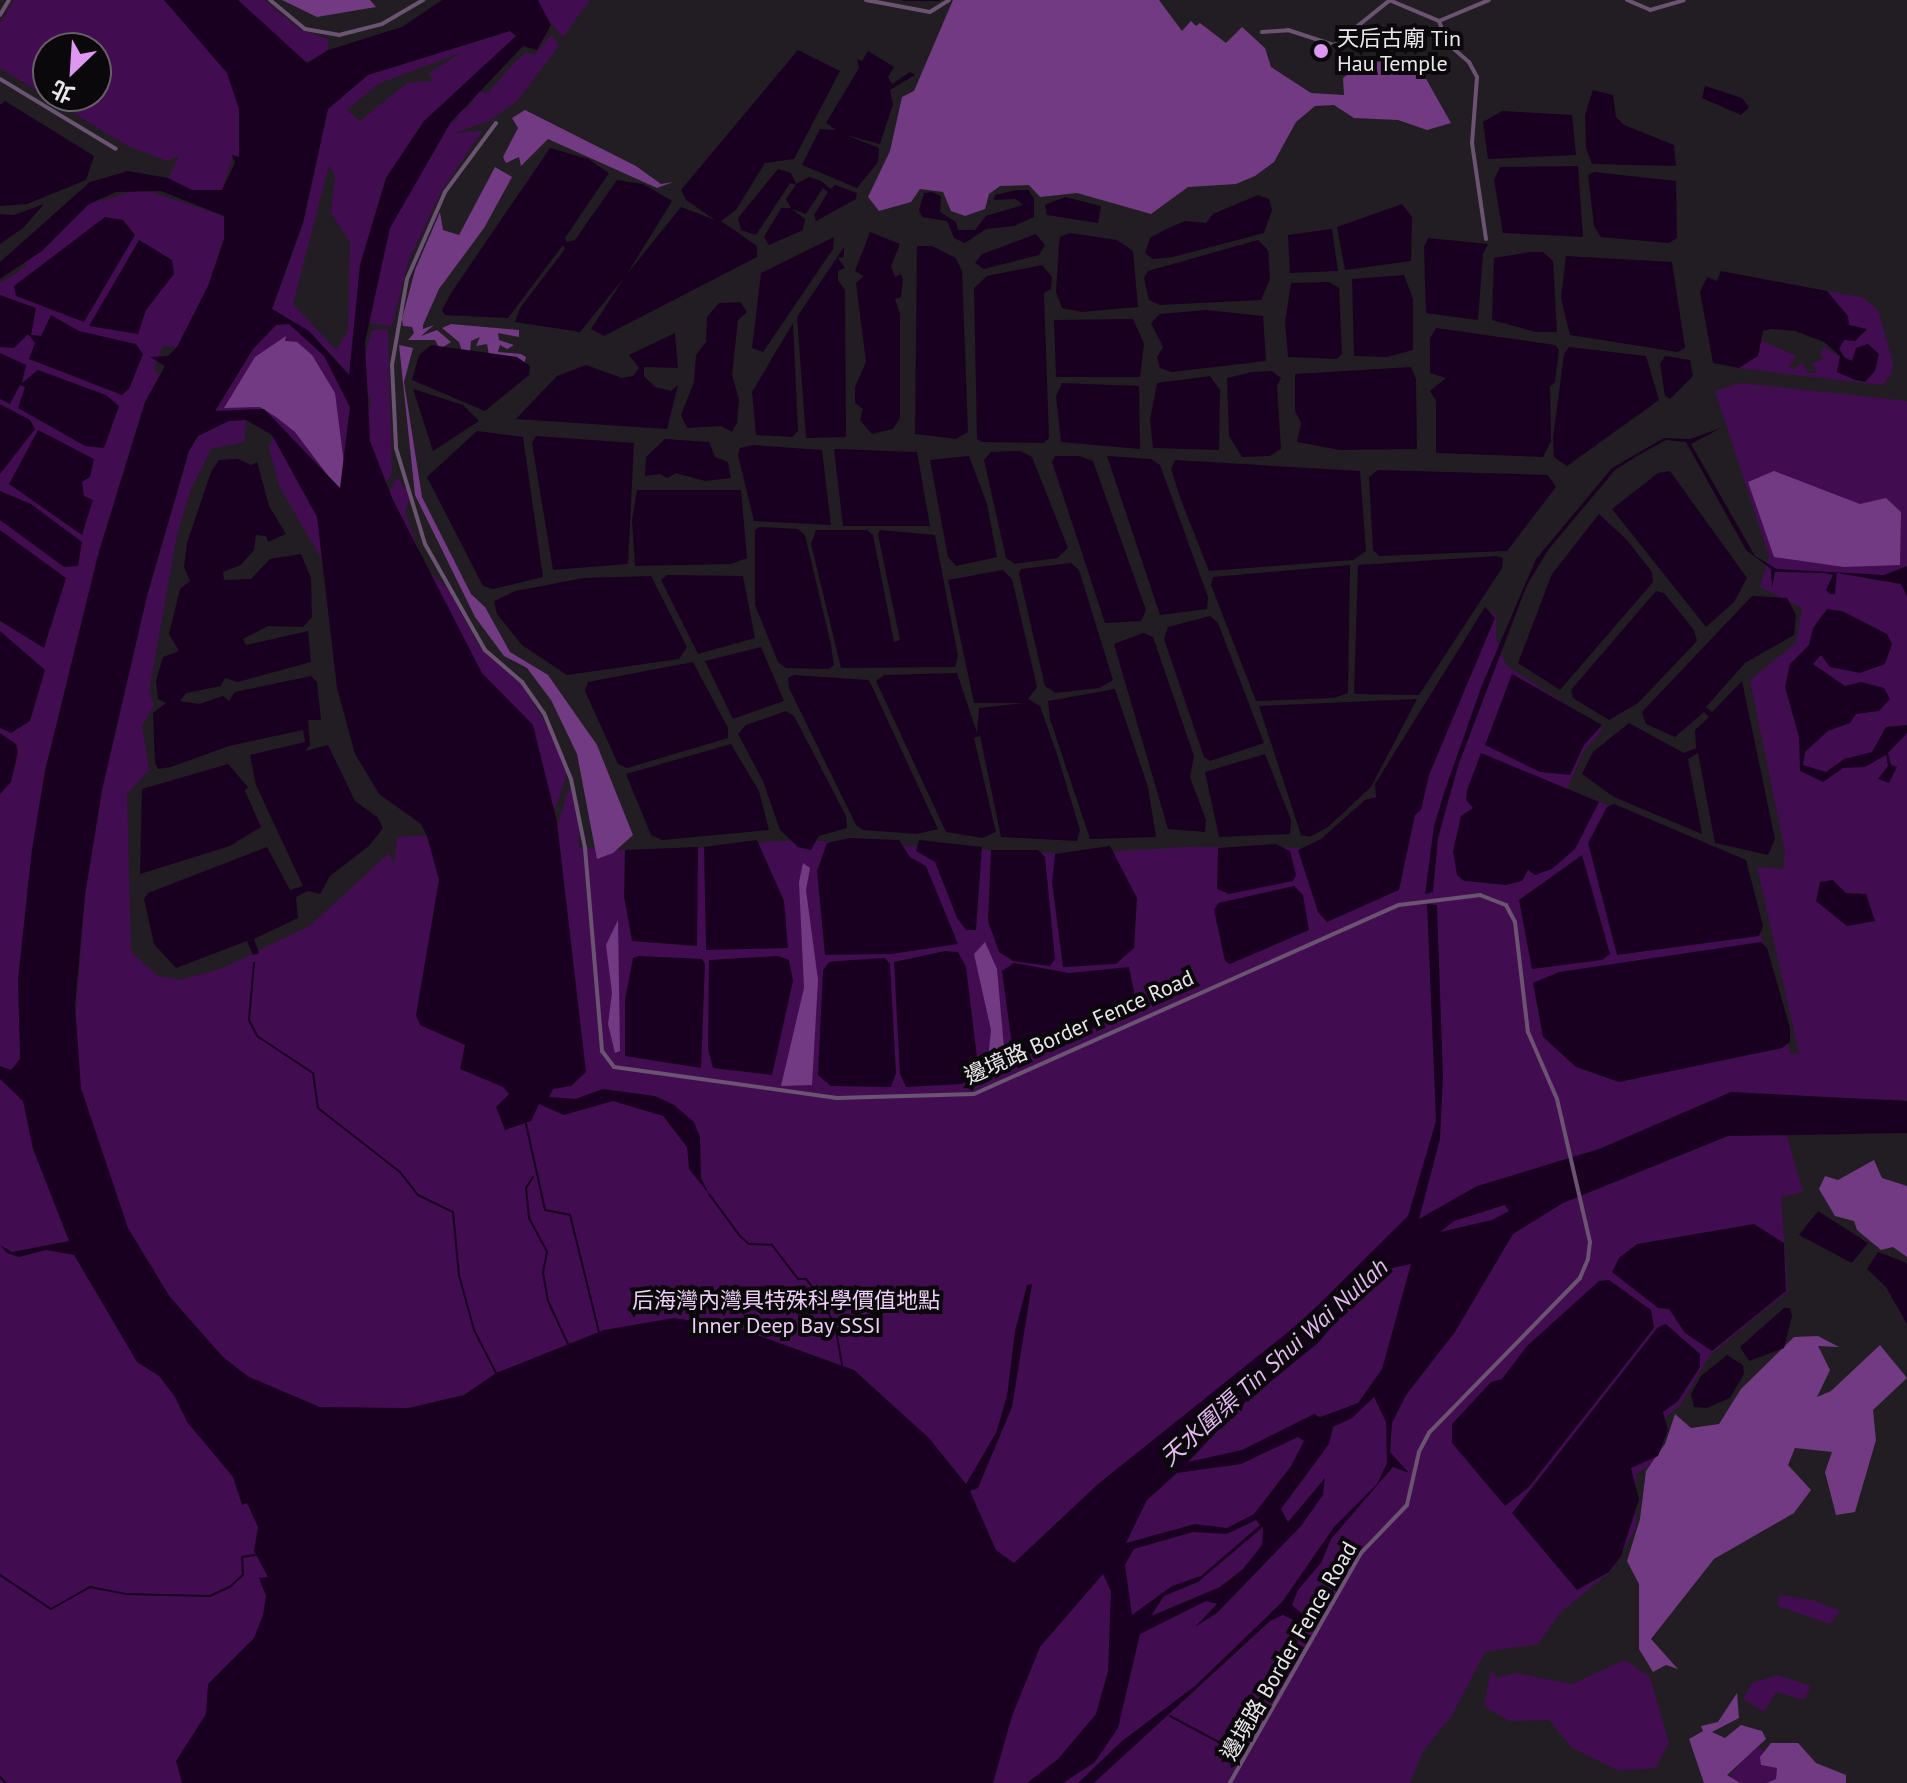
<!DOCTYPE html>
<meta charset="utf-8">
<style>
body{margin:0}
#map{position:relative;width:1907px;height:1783px;overflow:hidden;background:#211d22;font-family:"PT Sans","Noto Sans TC",sans-serif}
div>[style]{position:absolute}
[style*='--x']{left:calc(var(--x)*1px);top:calc(var(--y)*1px);width:calc(var(--w)*1px);rotate:calc(var(--a)*1deg)}
.green>*{inset:0;background:#420d50}
.forest>*{inset:0;background:#723a82}
.water>*{inset:0;background:#190020}
.stream>*{height:2px;margin:-1px;padding:0 1px;transform-origin:1px;border-radius:1px;background:#190020}
.minor>*{height:4px;margin:-2px;padding:0 2px;transform-origin:2px;border-radius:2px;background:#6b5372}
.dots>*{width:22px;height:22px;translate:-50% -50%;box-sizing:border-box;border:4px solid #0a080a;border-radius:50%}
span{translate:-50% -50%;white-space:nowrap;text-align:center;line-height:1.15;-webkit-text-stroke:8px #0a080a;paint-order:stroke}
.poi-label{font-size:22px;color:#eae7eb}
.left{translate:0 -50%;text-align:left}
.street-label{font-size:22px;color:#eae7eb}
.park-label{font-size:22px;color:#eecff7}
.water-label{font-size:24px;color:#e6b8f3;font-style:italic}
.north{position:absolute;left:32px;top:32px;width:80px;height:80px;box-sizing:border-box;background:#0a080a;border:2px solid #646164;border-radius:50%;rotate:205deg;font-size:22px;font-weight:700;line-height:32px;text-align:center;color:#eae7eb}
.north::after{content:'';display:block;margin:auto;width:28px;height:36px;background:#de98f2;clip-path:polygon(50% 0,100% 100%,50% 72%,0 100%)}
</style>
<div id="map">
<div class="green">
<i style="clip-path:polygon(evenodd,14px 0,164px 0,178px 14px,169px 0,187px 15px,233px 62px,252px 99px,260px 136px,251px 198px,245px 201px,227px 189px,240px 158px,233px 156px,222px 191px,192px 190px,168px 178px,179px 156px,167px 161px,128px 146px,0 68px,0 23px,14px 0,48px 48px,96px 48px,96px 96px,48px 96px,48px 48px)"></i>
<i style="clip-path:polygon(238px 0,264px 0,301px 30px,328px 39px,328px 50px,313px 62px,301px 60px)"></i>
<i style="clip-path:polygon(538px 0,590px 0,563px 37px,538px 8px)"></i>
<i style="clip-path:polygon(evenodd,510px 31px,517px 36px,424px 121px,386px 178px,360px 265px,350px 375px,309px 331px,272px 309px,303px 223px,328px 109px,368px 75px,510px 31px,462px 52px,429px 73px,433px 81px,407px 83px,360px 121px,347px 110px,378px 84px,462px 52px,510px 31px,329px 165px,335px 176px,331px 213px,350px 242px,348px 331px,336px 350px,293px 304px,329px 165px)"></i>
<i style="clip-path:polygon(552px 34px,559px 46px,517px 101px,489px 121px,454px 133px,482px 131px,442px 190px,408px 262px,392px 326px,372px 324px,366px 315px,391px 221px,444px 128px,457px 119px,457px 111px,469px 107px,478px 91px,488px 93px,514px 63px,525px 53px,534px 55px)"></i>
<i style="clip-path:polygon(142px 189px,224px 216px,224px 239px,208px 286px,177px 347px,163px 346px,154px 370px,161px 376px,145px 402px,98px 555px,45px 771px,28px 883px,18px 1006px,76px 1011px,85px 895px,102px 790px,147px 596px,189px 451px,198px 436px,229px 420px,246px 420px,244px 442px,211px 449px,191px 489px,177px 535px,149px 692px,154px 705px,142px 726px,149px 770px,127px 794px,131px 952px,158px 976px,181px 980px,223px 968px,311px 925px,389px 853px,394px 864px,397px 837px,556px 830px,569px 788px,580px 806px,579px 847px,649px 852px,797px 840px,1068px 854px,1186px 847px,1314px 848px,1382px 790px,1490px 611px,1496px 615px,1496px 638px,1506px 665px,1603px 729px,1583px 752px,1567px 789px,1637px 817px,1758px 927px,1779px 992px,1790px 1054px,1799px 1053px,1757px 867px,1783px 869px,1785px 852px,1750px 680px,1796px 643px,1802px 608px,1760px 587px,1769px 556px,1715px 391px,1741px 383px,1907px 401px,1907px 1100px,1787px 1098px,1786px 1133px,1803px 1192px,1781px 1197px,1788px 1291px,1711px 1354px,1680px 1405px,1666px 1417px,1657px 1460px,1636px 1475px,1636px 1528px,1612px 1570px,1560px 1613px,1538px 1644px,1485px 1652px,1451px 1717px,1423px 1751px,1410px 1783px,0 1783px,0 283px,27px 266px,23px 260px,42px 251px,89px 204px)"></i>
<i style="clip-path:polygon(1827px 291px,1862px 297px,1878px 310px,1893px 363px,1891px 375px,1882px 385px,1739px 368px,1760px 352px,1760px 340px,1796px 356px,1789px 366px,1793px 370px,1802px 363px,1808px 373px,1816px 373px,1813px 363px,1823px 359px,1820px 352px,1825px 347px,1840px 357px,1850px 376px,1865px 382px,1868px 345px,1849px 362px,1839px 349px,1844px 340px,1866px 332px,1849px 325px)"></i>
<i style="clip-path:polygon(289px 324px,325px 356px,350px 408px,340px 489px,264px 409px,215px 412px,253px 349px,276px 325px)"></i>
<i style="clip-path:polygon(388px 329px,392px 473px,375px 501px,363px 424px,371px 403px,360px 370px,372px 330px)"></i>
<i style="clip-path:polygon(276px 427px,323px 508px,331px 575px,280px 488px,269px 449px)"></i>
<i style="clip-path:polygon(397px 477px,410px 496px,405px 512px,424px 566px,449px 590px,478px 645px,523px 686px,565px 756px,566px 777px,555px 809px,384px 504px)"></i>
<i style="clip-path:polygon(1779px 1595px,1813px 1600px,1840px 1611px,1830px 1624px,1778px 1606px)"></i>
<i style="clip-path:polygon(1625px 1660px,1650px 1677px,1669px 1743px,1655px 1768px,1619px 1771px,1572px 1748px,1549px 1720px,1509px 1721px,1484px 1706px,1491px 1670px,1497px 1678px,1515px 1673px,1572px 1684px)"></i>
<i style="clip-path:polygon(1778px 1675px,1811px 1686px,1804px 1700px,1776px 1692px,1764px 1712px,1743px 1699px,1752px 1683px)"></i>
<i style="clip-path:polygon(1754px 1745px,1781px 1762px,1801px 1783px,1732px 1783px,1728px 1779px)"></i>
</div>
<div class="forest">
<i style="clip-path:polygon(282px 0,370px 0,376px 7px,317px 17px)"></i>
<i style="clip-path:polygon(953px 0,1159px 0,1182px 31px,1191px 21px,1196px 26px,1200px 23px,1226px 43px,1242px 27px,1265px 48px,1271px 67px,1311px 93px,1344px 95px,1343px 78px,1364px 61px,1385px 59px,1421px 70px,1451px 123px,1427px 130px,1398px 120px,1354px 118px,1334px 105px,1315px 106px,1296px 122px,1274px 162px,1255px 176px,1236px 184px,1188px 187px,1151px 214px,1077px 193px,1040px 197px,1029px 185px,1000px 186px,989px 194px,985px 209px,965px 216px,951px 211px,943px 192px,920px 189px,911px 202px,879px 211px,868px 197px,890px 151px,902px 97px,914px 91px)"></i>
<i style="clip-path:polygon(525px 110px,636px 166px,661px 184px,673px 182px,657px 188px,548px 139px,521px 166px,519px 157px,506px 163px,503px 157px,518px 128px,512px 118px)"></i>
<i style="clip-path:polygon(495px 167px,512px 177px,484px 228px,439px 289px,423px 325px,423px 329px,434px 325px,421px 336px,437px 330px,451px 342px,440px 349px,435px 340px,408px 340px,414px 333px,412px 327px,403px 326px,402px 319px,415px 270px,440px 212px,443px 230px,459px 235px)"></i>
<i style="clip-path:polygon(451px 324px,519px 330px,519px 337px,498px 333px,499px 340px,514px 345px,507px 349px,500px 345px,498px 352px,521px 354px,526px 357px,524px 364px,489px 355px,487px 344px,476px 346px,480px 337px,471px 341px,470px 352px,462px 351px,459px 342px,442px 328px)"></i>
<i style="clip-path:polygon(286px 336px,285px 341px,297px 342px,312px 355px,335px 393px,346px 479px,341px 493px,295px 432px,276px 417px,260px 407px,224px 408px,255px 357px)"></i>
<i style="clip-path:polygon(399px 345px,413px 348px,404px 382px,422px 497px,471px 594px,485px 607px,510px 652px,548px 675px,597px 745px,633px 835px,613px 853px,597px 859px,577px 754px,551px 700px,527px 668px,504px 656px,475px 617px,415px 495px)"></i>
<i style="clip-path:polygon(1774px 471px,1860px 504px,1886px 498px,1901px 512px,1900px 565px,1844px 567px,1774px 557px,1748px 482px)"></i>
<i style="clip-path:polygon(803px 863px,810px 868px,806px 890px,818px 980px,812px 1085px,781px 1086px,804px 988px,799px 882px)"></i>
<i style="clip-path:polygon(618px 920px,620px 1051px,615px 1053px,608px 1024px,612px 993px,606px 945px)"></i>
<i style="clip-path:polygon(985px 942px,997px 969px,1004px 1048px,995px 1074px,988px 1060px,991px 1030px,974px 954px)"></i>
<i style="clip-path:polygon(1874px 1160px,1882px 1178px,1907px 1186px,1907px 1257px,1893px 1247px,1881px 1250px,1857px 1230px,1854px 1221px,1835px 1216px,1819px 1189px,1825px 1176px,1838px 1180px)"></i>
<i style="clip-path:polygon(1818px 1336px,1839px 1347px,1818px 1346px,1830px 1370px,1817px 1397px,1831px 1391px,1880px 1345px,1907px 1378px,1873px 1410px,1876px 1440px,1855px 1512px,1836px 1515px,1825px 1472px,1832px 1452px,1795px 1448px,1788px 1465px,1811px 1490px,1794px 1513px,1714px 1559px,1651px 1639px,1678px 1669px,1666px 1665px,1653px 1672px,1639px 1649px,1639px 1584px,1627px 1561px,1640px 1519px,1646px 1471px,1665px 1444px,1675px 1414px,1691px 1428px,1719px 1424px,1741px 1389px,1794px 1337px)"></i>
<i style="clip-path:polygon(1737px 1693px,1739px 1718px,1712px 1732px,1725px 1738px,1741px 1725px,1762px 1731px,1766px 1739px,1727px 1775px,1740px 1783px,1704px 1783px,1689px 1739px,1703px 1731px,1701px 1726px,1718px 1722px)"></i>
<i style="clip-path:polygon(1771px 1743px,1798px 1743px,1816px 1763px,1846px 1775px,1846px 1783px,1767px 1783px,1776px 1779px,1777px 1768px,1761px 1765px,1760px 1757px)"></i>
</div>
<div class="water">
<i style="clip-path:polygon(evenodd,164px 0,238px 0,307px 63px,328px 50px,402px 27px,442px 0,538px 0,551px 25px,537px 50px,523px 46px,451px 122px,390px 228px,365px 342px,370px 441px,393px 500px,482px 673px,533px 725px,557px 822px,586px 1072px,571px 1086px,553px 1089px,549px 1097px,575px 1099px,603px 1089px,655px 1096px,674px 1105px,694px 1122px,700px 1137px,701px 1178px,709px 1194px,689px 1169px,687px 1147px,663px 1116px,613px 1101px,564px 1115px,539px 1104px,531px 1121px,505px 1130px,496px 1107px,509px 1094px,503px 1087px,460px 1069px,465px 1045px,420px 1025px,416px 1015px,439px 880px,427px 836px,421px 824px,379px 794px,355px 754px,337px 688px,317px 517px,272px 435px,246px 420px,229px 421px,198px 436px,189px 451px,147px 596px,102px 790px,85px 895px,75px 1005px,81px 1088px,128px 1228px,170px 1297px,223px 1357px,249px 1377px,320px 1407px,408px 1408px,464px 1395px,496px 1373px,604px 1330px,674px 1318px,738px 1328px,854px 1370px,929px 1438px,966px 1484px,996px 1433px,1007px 1396px,1015px 1331px,1027px 1285px,1032px 1284px,1012px 1407px,978px 1488px,970px 1491px,996px 1550px,1014px 1563px,1098px 1484px,1303px 1320px,1408px 1216px,1436px 1121px,1427px 904px,1437px 905px,1443px 1077px,1440px 1139px,1419px 1219px,1477px 1186px,1599px 1149px,1731px 1092px,1907px 1101px,1907px 1133px,1728px 1136px,1563px 1203px,1513px 1234px,1455px 1332px,1406px 1395px,1392px 1423px,1390px 1452px,1409px 1473px,1393px 1467px,1331px 1539px,1321px 1563px,1298px 1590px,1292px 1605px,1310px 1621px,1308px 1627px,1283px 1615px,1270px 1621px,1094px 1783px,1078px 1783px,1122px 1741px,1195px 1686px,1282px 1602px,1334px 1527px,1377px 1484px,1387px 1463px,1386px 1422px,1374px 1397px,1352px 1418px,1333px 1427px,1329px 1444px,1281px 1509px,1288px 1522px,1325px 1478px,1323px 1495px,1301px 1526px,1217px 1613px,1195px 1627px,1217px 1604px,1206px 1601px,1140px 1634px,1118px 1728px,1095px 1762px,1063px 1783px,1027px 1783px,1058px 1759px,1096px 1714px,1108px 1671px,1111px 1591px,1103px 1574px,1040px 1647px,1012px 1716px,993px 1783px,182px 1783px,176px 1761px,206px 1714px,208px 1684px,254px 1638px,263px 1615px,266px 1596px,259px 1578px,268px 1577px,254px 1551px,258px 1527px,247px 1503px,242px 1505px,233px 1477px,187px 1422px,175px 1397px,159px 1376px,137px 1362px,74px 1255px,46px 1250px,19px 1257px,7px 1253px,0 1245px,12px 1252px,69px 1241px,33px 1149px,23px 1101px,0 1079px,0 1066px,11px 1070px,20px 1059px,18px 979px,32px 849px,45px 771px,98px 555px,145px 402px,165px 366px,150px 357px,168px 356px,177px 347px,208px 286px,224px 239px,224px 216px,161px 191px,116px 192px,89px 204px,42px 251px,0 279px,0 262px,90px 182px,128px 171px,168px 178px,192px 190px,222px 190px,235px 163px,232px 155px,239px 157px,239px 109px,227px 73px,164px 0,510px 31px,516px 36px,424px 121px,386px 178px,360px 265px,349px 375px,309px 331px,272px 309px,303px 223px,328px 109px,368px 75px,510px 31px,164px 0,289px 324px,324px 356px,350px 407px,340px 488px,264px 409px,215px 411px,253px 349px,276px 325px,289px 324px,164px 0,1505px 1205px,1509px 1211px,1492px 1220px,1440px 1232px,1454px 1221px,1505px 1205px,164px 0,1411px 1264px,1382px 1369px,1358px 1403px,1320px 1417px,1314px 1414px,1242px 1450px,1188px 1462px,1243px 1404px,1318px 1343px,1369px 1282px,1388px 1269px,1411px 1264px,164px 0,1298px 1437px,1304px 1441px,1291px 1466px,1254px 1514px,1227px 1528px,1195px 1524px,1126px 1543px,1147px 1500px,1177px 1473px,1241px 1464px,1298px 1437px,164px 0,1256px 1520px,1260px 1525px,1201px 1576px,1172px 1586px,1132px 1615px,1125px 1565px,1134px 1549px,1193px 1532px,1227px 1534px,1256px 1520px,164px 0,1263px 1527px,1262px 1545px,1243px 1569px,1220px 1587px,1151px 1616px,1164px 1596px,1198px 1582px,1263px 1527px)"></i>
<i style="clip-path:polygon(798px 50px,840px 71px,794px 159px,765px 163px,736px 210px,721px 221px,757px 246px,757px 257px,604px 336px,591px 329px,624px 278px,580px 332px,515px 322px,520px 308px,565px 249px,563px 245px,508px 318px,445px 315px,442px 310px,451px 293px,550px 148px,588px 159px,609px 173px,565px 238px,567px 242px,575px 240px,617px 180px,643px 184px,672px 201px,627px 274px,681px 207px,715px 220px,686px 200px,681px 190px)"></i>
<i style="clip-path:polygon(868px 51px,894px 67px,888px 77px,892px 84px,910px 72px,915px 75px,890px 90px,893px 104px,880px 144px,846px 135px,879px 148px,878px 162px,857px 188px,802px 165px,820px 129px,836px 130px,826px 123px,859px 68px,857px 59px,862px 61px)"></i>
<i style="clip-path:polygon(1705px 86px,1742px 98px,1749px 107px,1741px 115px,1702px 98px)"></i>
<i style="clip-path:polygon(1593px 90px,1613px 95px,1616px 117px,1624px 125px,1674px 145px,1676px 166px,1592px 164px,1586px 148px,1585px 115px)"></i>
<i style="clip-path:polygon(5px 101px,94px 156px,86px 180px,27px 204px,0 206px,0 105px)"></i>
<i style="clip-path:polygon(1502px 111px,1572px 115px,1576px 155px,1488px 159px,1483px 122px)"></i>
<i style="clip-path:polygon(1578px 166px,1583px 237px,1503px 233px,1494px 180px,1500px 167px)"></i>
<i style="clip-path:polygon(778px 169px,791px 173px,796px 184px,809px 177px,821px 181px,831px 189px,835px 185px,857px 193px,856px 199px,816px 221px,814px 215px,828px 192px,823px 188px,806px 214px,792px 209px,805px 219px,803px 230px,769px 245px,764px 237px,781px 208px,791px 208px,786px 199px,796px 185px,790px 183px,756px 235px,741px 230px,738px 218px)"></i>
<i style="clip-path:polygon(1594px 172px,1676px 181px,1677px 238px,1669px 243px,1601px 237px,1594px 226px,1588px 175px)"></i>
<i style="clip-path:polygon(1016px 190px,1028px 190px,1034px 198px,1034px 217px,1014px 226px,986px 229px,965px 243px,954px 238px,947px 221px,922px 217px,919px 210px,924px 193px,932px 192px,941px 196px,940px 212px,956px 222px,958px 230px,975px 230px,986px 216px,1023px 205px,1016px 199px,994px 200px,995px 195px)"></i>
<i style="clip-path:polygon(1258px 195px,1269px 199px,1272px 210px,1264px 233px,1173px 257px,1153px 259px,1145px 253px,1150px 238px,1164px 230px,1185px 221px,1206px 223px,1213px 214px)"></i>
<i style="clip-path:polygon(1065px 197px,1101px 206px,1098px 223px,1047px 215px,1045px 205px)"></i>
<i style="clip-path:polygon(44px 204px,23px 228px,0 244px,0 214px,14px 215px)"></i>
<i style="clip-path:polygon(1402px 204px,1412px 217px,1411px 261px,1345px 270px,1337px 227px)"></i>
<i style="clip-path:polygon(105px 217px,123px 220px,135px 235px,84px 322px,16px 296px,14px 286px)"></i>
<i style="clip-path:polygon(1332px 229px,1338px 271px,1290px 273px,1288px 235px)"></i>
<i style="clip-path:polygon(870px 232px,900px 244px,891px 266px,895px 277px,901px 274px,903px 279px,901px 297px,895px 299px,900px 314px,900px 418px,893px 429px,872px 434px,860px 420px,863px 409px,855px 403px,855px 387px,866px 362px,856px 283px,864px 276px,855px 271px)"></i>
<i style="clip-path:polygon(1070px 233px,1117px 240px,1133px 251px,1138px 307px,1082px 312px,1062px 308px,1056px 292px,1059px 244px,1060px 237px)"></i>
<i style="clip-path:polygon(1036px 234px,1045px 245px,1039px 255px,984px 269px,975px 263px,982px 254px)"></i>
<i style="clip-path:polygon(834px 237px,833px 249px,763px 352px,752px 348px,761px 273px)"></i>
<i style="clip-path:polygon(1428px 238px,1488px 244px,1483px 254px,1478px 320px,1426px 313px,1424px 247px)"></i>
<i style="clip-path:polygon(139px 240px,172px 260px,174px 274px,146px 310px,138px 334px,89px 326px)"></i>
<i style="clip-path:polygon(1258px 240px,1268px 250px,1270px 279px,1261px 300px,1160px 305px,1149px 300px,1144px 278px,1148px 271px)"></i>
<i style="clip-path:polygon(917px 246px,932px 246px,956px 258px,962px 271px,968px 432px,956px 439px,915px 434px)"></i>
<i style="clip-path:polygon(844px 247px,844px 257px,838px 258px,845px 268px,838px 271px,838px 280px,845px 290px,846px 437px,806px 438px,797px 317px)"></i>
<i style="clip-path:polygon(1530px 252px,1543px 252px,1553px 261px,1557px 332px,1536px 332px,1492px 320px,1494px 258px)"></i>
<i style="clip-path:polygon(1566px 256px,1672px 262px,1685px 348px,1677px 352px,1570px 335px,1561px 298px)"></i>
<i style="clip-path:polygon(1042px 265px,1052px 277px,1051px 289px,1044px 293px,1049px 438px,1044px 443px,982px 442px,977px 439px,974px 288px,987px 276px)"></i>
<i style="clip-path:polygon(1721px 271px,1827px 291px,1848px 316px,1849px 325px,1867px 329px,1855px 341px,1844px 340px,1839px 349px,1844px 357px,1852px 361px,1856px 348px,1868px 344px,1879px 354px,1875px 371px,1865px 382px,1855px 380px,1837px 372px,1840px 356px,1824px 342px,1795px 331px,1771px 329px,1763px 331px,1758px 356px,1739px 368px,1713px 363px,1700px 292px,1707px 277px,1717px 281px)"></i>
<i style="clip-path:polygon(1404px 275px,1413px 299px,1413px 350px,1387px 357px,1354px 356px,1352px 279px)"></i>
<i style="clip-path:polygon(1291px 283px,1329px 282px,1339px 288px,1342px 354px,1337px 359px,1288px 357px,1285px 322px)"></i>
<i style="clip-path:polygon(0 295px,36px 308px,31px 335px,41px 336px,51px 315px,79px 331px,136px 344px,143px 354px,129px 389px,122px 395px,29px 359px,35px 343px,28px 334px,14px 348px,0 347px)"></i>
<i style="clip-path:polygon(740px 302px,747px 312px,738px 320px,732px 375px,739px 399px,737px 423px,732px 432px,721px 426px,687px 428px,681px 415px,694px 382px,696px 355px,706px 342px,707px 317px,719px 303px)"></i>
<i style="clip-path:polygon(1206px 310px,1263px 316px,1266px 361px,1172px 372px,1160px 368px,1157px 357px,1163px 347px,1151px 323px,1160px 314px)"></i>
<i style="clip-path:polygon(1133px 319px,1144px 344px,1140px 377px,1056px 377px,1054px 320px)"></i>
<i style="clip-path:polygon(793px 323px,798px 431px,792px 437px,756px 435px,752px 392px)"></i>
<i style="clip-path:polygon(1436px 328px,1555px 345px,1559px 350px,1555px 382px,1550px 387px,1551px 441px,1543px 457px,1436px 453px,1436px 401px,1430px 391px,1446px 378px,1430px 373px,1430px 338px)"></i>
<i style="clip-path:polygon(675px 333px,678px 368px,644px 367px,644px 376px,655px 387px,671px 391px,678px 385px,667px 429px,516px 419px,557px 376px,586px 365px,622px 378px,633px 376px,639px 368px,629px 355px)"></i>
<i style="clip-path:polygon(431px 345px,517px 357px,530px 366px,529px 375px,485px 411px,412px 380px,419px 355px)"></i>
<i style="clip-path:polygon(1569px 347px,1646px 356px,1659px 400px,1567px 466px,1554px 457px,1553px 438px,1564px 354px)"></i>
<i style="clip-path:polygon(0 353px,26px 365px,22px 383px,38px 370px,106px 395px,119px 406px,104px 448px,85px 446px,18px 408px,25px 387px,20px 385px,10px 404px,0 399px)"></i>
<i style="clip-path:polygon(1665px 356px,1690px 360px,1693px 376px,1670px 399px,1665px 396px,1660px 364px)"></i>
<i style="clip-path:polygon(1411px 367px,1416px 379px,1417px 449px,1340px 450px,1297px 442px,1301px 423px,1295px 411px,1295px 374px)"></i>
<i style="clip-path:polygon(1252px 372px,1272px 371px,1281px 378px,1277px 386px,1281px 449px,1270px 456px,1242px 457px,1229px 436px,1227px 378px)"></i>
<i style="clip-path:polygon(1210px 376px,1220px 390px,1219px 450px,1153px 448px,1150px 420px,1157px 383px)"></i>
<i style="clip-path:polygon(1062px 383px,1139px 386px,1140px 449px,1061px 442px,1056px 396px)"></i>
<i style="clip-path:polygon(413px 389px,463px 405px,479px 421px,433px 451px)"></i>
<i style="clip-path:polygon(0 404px,30px 420px,35px 429px,0 474px)"></i>
<i style="clip-path:polygon(1721px 428px,1691px 444px,1755px 556px,1777px 569px,1884px 575px,1907px 566px,1907px 596px,1901px 584px,1837px 573px,1835px 594px,1830px 594px,1826px 590px,1833px 575px,1825px 573px,1775px 572px,1772px 588px,1771px 569px,1746px 550px,1686px 442px,1666px 440px,1637px 456px,1615px 470px,1548px 550px,1526px 587px,1458px 766px,1438px 838px,1433px 892px,1425px 894px,1434px 826px,1445px 790px,1482px 685px,1536px 559px,1612px 468px,1664px 438px,1690px 439px)"></i>
<i style="clip-path:polygon(38px 430px,94px 459px,90px 477px,82px 482px,84px 496px,93px 500px,82px 535px,9px 484px)"></i>
<i style="clip-path:polygon(477px 431px,523px 437px,543px 577px,493px 589px,483px 586px,427px 477px)"></i>
<i style="clip-path:polygon(536px 436px,634px 443px,628px 564px,553px 570px,532px 443px)"></i>
<i style="clip-path:polygon(665px 439px,709px 442px,715px 457px,728px 462px,731px 478px,705px 481px,676px 473px,667px 478px,660px 474px,645px 476px,646px 457px)"></i>
<i style="clip-path:polygon(752px 445px,822px 450px,831px 525px,754px 521px,738px 455px,740px 448px)"></i>
<i style="clip-path:polygon(834px 449px,917px 452px,930px 526px,843px 526px)"></i>
<i style="clip-path:polygon(1020px 451px,1032px 457px,1068px 548px,1057px 558px,1015px 564px,1006px 558px,984px 460px,991px 452px)"></i>
<i style="clip-path:polygon(969px 456px,987px 504px,997px 557px,956px 566px,948px 557px,930px 460px)"></i>
<i style="clip-path:polygon(1079px 456px,1093px 461px,1146px 610px,1141px 621px,1105px 623px,1052px 462px,1055px 456px)"></i>
<i style="clip-path:polygon(1107px 456px,1151px 459px,1160px 465px,1208px 597px,1207px 609px,1160px 615px)"></i>
<i style="clip-path:polygon(238px 459px,251px 465px,257px 462px,269px 506px,286px 534px,268px 542px,266px 536px,256px 535px,254px 550px,241px 565px,223px 572px,224px 580px,251px 579px,270px 559px,301px 554px,311px 578px,312px 617px,303px 627px,268px 626px,243px 639px,246px 645px,308px 631px,311px 662px,238px 682px,225px 678px,221px 686px,186px 693px,180px 701px,199px 704px,223px 696px,229px 701px,235px 692px,311px 676px,317px 682px,321px 720px,308px 720px,310px 745px,305px 751px,328px 745px,355px 801px,377px 817px,383px 828px,369px 846px,330px 876px,320px 894px,308px 891px,296px 897px,298px 918px,254px 939px,259px 953px,253px 955px,247px 941px,176px 968px,154px 944px,144px 899px,148px 893px,267px 847px,290px 890px,303px 886px,256px 785px,250px 755px,305px 742px,303px 730px,229px 746px,171px 767px,158px 769px,155px 763px,153px 713px,166px 703px,158px 699px,156px 681px,163px 657px,179px 651px,169px 634px,180px 589px,190px 581px,184px 567px,187px 543px,211px 472px,219px 460px)"></i>
<i style="clip-path:polygon(1175px 460px,1360px 471px,1366px 551px,1353px 560px,1209px 571px,1181px 500px,1171px 469px)"></i>
<i style="clip-path:polygon(1378px 470px,1548px 475px,1556px 487px,1507px 551px,1379px 556px,1373px 550px,1369px 477px)"></i>
<i style="clip-path:polygon(1670px 471px,1747px 578px,1734px 602px,1706px 627px,1612px 509px,1658px 473px)"></i>
<i style="clip-path:polygon(637px 490px,741px 490px,747px 558px,731px 564px,635px 566px,632px 520px)"></i>
<i style="clip-path:polygon(0 491px,31px 504px,82px 542px,78px 566px,64px 567px,0 520px)"></i>
<i style="clip-path:polygon(1599px 514px,1627px 540px,1652px 572px,1653px 582px,1560px 690px,1518px 663px,1552px 574px)"></i>
<i style="clip-path:polygon(760px 527px,798px 529px,805px 535px,831px 645px,834px 665px,829px 669px,786px 668px,778px 662px,755px 605px,755px 530px)"></i>
<i style="clip-path:polygon(0 530px,66px 578px,44px 648px,0 621px)"></i>
<i style="clip-path:polygon(816px 530px,867px 530px,873px 535px,894px 642px,900px 640px,878px 535px,880px 530px,935px 535px,958px 656px,955px 667px,841px 668px,811px 544px)"></i>
<i style="clip-path:polygon(1496px 556px,1503px 558px,1502px 568px,1419px 695px,1354px 694px,1358px 565px)"></i>
<i style="clip-path:polygon(1071px 563px,1079px 570px,1113px 680px,1099px 688px,1056px 693px,1045px 686px,1019px 574px,1021px 569px)"></i>
<i style="clip-path:polygon(1350px 565px,1348px 693px,1334px 698px,1256px 701px,1211px 585px,1213px 577px)"></i>
<i style="clip-path:polygon(1003px 570px,1012px 579px,1037px 687px,1028px 699px,1040px 706px,1058px 757px,1080px 830px,1077px 841px,1001px 837px,980px 736px,974px 738px,996px 832px,982px 838px,946px 832px,876px 681px,884px 675px,957px 673px,977px 733px,979px 708px,1025px 703px,974px 703px,948px 580px)"></i>
<i style="clip-path:polygon(667px 575px,743px 576px,755px 638px,698px 654px,661px 580px)"></i>
<i style="clip-path:polygon(651px 576px,687px 647px,679px 659px,567px 675px,522px 645px,497px 614px,494px 601px,515px 591px,584px 578px)"></i>
<i style="clip-path:polygon(1656px 591px,1664px 593px,1694px 630px,1697px 641px,1638px 703px,1609px 720px,1573px 698px,1571px 690px)"></i>
<i style="clip-path:polygon(1752px 596px,1787px 598px,1796px 615px,1794px 635px,1745px 663px,1706px 707px,1712px 712px,1742px 681px,1775px 839px,1768px 855px,1715px 843px,1698px 753px,1688px 759px,1702px 834px,1614px 797px,1582px 774px,1593px 752px,1629px 723px,1684px 753px,1696px 748px,1695px 730px,1709px 717px,1704px 712px,1675px 737px,1646px 724px,1642px 712px)"></i>
<i style="clip-path:polygon(1485px 607px,1495px 618px,1429px 775px,1421px 810px,1415px 815px,1399px 890px,1327px 922px,1318px 912px,1298px 850px,1321px 839px,1365px 800px,1376px 797px,1375px 784px)"></i>
<i style="clip-path:polygon(1827px 609px,1842px 611px,1887px 634px,1892px 644px,1885px 664px,1860px 673px,1830px 667px,1821px 655px,1813px 664px,1845px 686px,1861px 682px,1884px 688px,1890px 699px,1879px 711px,1856px 714px,1850px 723px,1828px 731px,1805px 752px,1803px 765px,1826px 772px,1844px 759px,1872px 752px,1886px 727px,1907px 725px,1907px 733px,1888px 753px,1891px 765px,1897px 767px,1889px 783px,1878px 779px,1888px 766px,1886px 755px,1865px 767px,1843px 768px,1823px 782px,1800px 771px,1799px 737px,1785px 687px,1790px 664px,1809px 645px,1813px 628px)"></i>
<i style="clip-path:polygon(1210px 616px,1218px 623px,1264px 743px,1210px 761px,1204px 757px,1164px 639px,1168px 627px)"></i>
<i style="clip-path:polygon(0 631px,45px 670px,30px 721px,11px 733px,0 728px)"></i>
<i style="clip-path:polygon(1143px 633px,1153px 637px,1194px 756px,1190px 777px,1206px 820px,1205px 832px,1168px 829px,1114px 644px)"></i>
<i style="clip-path:polygon(761px 647px,784px 701px,733px 719px,705px 661px)"></i>
<i style="clip-path:polygon(693px 662px,728px 728px,728px 738px,627px 768px,618px 764px,585px 691px,588px 682px)"></i>
<i style="clip-path:polygon(1512px 674px,1602px 725px,1584px 745px,1570px 775px,1540px 772px,1485px 745px)"></i>
<i style="clip-path:polygon(794px 675px,869px 680px,938px 829px,917px 834px,863px 830px,856px 825px,789px 688px,788px 678px)"></i>
<i style="clip-path:polygon(1115px 689px,1148px 787px,1156px 837px,1090px 839px,1050px 719px,1048px 701px)"></i>
<i style="clip-path:polygon(1417px 699px,1371px 787px,1328px 827px,1310px 837px,1301px 835px,1259px 706px)"></i>
<i style="clip-path:polygon(786px 711px,794px 716px,846px 816px,847px 828px,819px 836px,811px 850px,798px 847px,780px 830px,763px 781px,738px 734px,746px 725px)"></i>
<i style="clip-path:polygon(0 733px,16px 744px,18px 752px,11px 782px,0 794px)"></i>
<i style="clip-path:polygon(731px 744px,759px 791px,769px 830px,662px 840px,651px 835px,626px 774px)"></i>
<i style="clip-path:polygon(1481px 753px,1599px 802px,1575px 849px,1552px 869px,1535px 875px,1528px 870px,1522px 881px,1506px 885px,1464px 881px,1457px 875px,1453px 851px,1461px 816px,1473px 808px,1466px 800px,1467px 790px)"></i>
<i style="clip-path:polygon(1265px 754px,1291px 820px,1290px 834px,1219px 837px,1205px 772px)"></i>
<i style="clip-path:polygon(228px 764px,248px 787px,245px 791px,261px 827px,230px 846px,140px 874px,142px 789px)"></i>
<i style="clip-path:polygon(1614px 804px,1746px 860px,1763px 926px,1759px 936px,1617px 955px,1588px 843px,1607px 807px)"></i>
<i style="clip-path:polygon(850px 838px,899px 840px,910px 857px,926px 866px,958px 944px,891px 954px,825px 955px,817px 871px,827px 843px)"></i>
<i style="clip-path:polygon(757px 840px,784px 901px,788px 948px,706px 950px,704px 847px)"></i>
<i style="clip-path:polygon(919px 840px,982px 847px,976px 930px,966px 930px,957px 918px,935px 862px,916px 851px)"></i>
<i style="clip-path:polygon(1276px 844px,1290px 851px,1296px 875px,1293px 881px,1229px 894px,1217px 889px,1218px 848px)"></i>
<i style="clip-path:polygon(1110px 846px,1137px 898px,1134px 948px,1116px 964px,1063px 967px,1052px 882px,1055px 854px)"></i>
<i style="clip-path:polygon(698px 847px,697px 946px,632px 941px,624px 896px,625px 850px)"></i>
<i style="clip-path:polygon(991px 850px,1038px 850px,1045px 857px,1055px 959px,1050px 966px,1013px 961px,999px 952px,988px 921px)"></i>
<i style="clip-path:polygon(1582px 855px,1610px 954px,1602px 960px,1532px 969px,1519px 900px)"></i>
<i style="clip-path:polygon(1833px 880px,1846px 893px,1866px 894px,1875px 921px,1847px 926px,1816px 901px,1820px 882px)"></i>
<i style="clip-path:polygon(1294px 886px,1303px 895px,1309px 930px,1230px 964px,1225px 961px,1214px 910px,1218px 903px)"></i>
<i style="clip-path:polygon(1761px 942px,1767px 948px,1790px 1028px,1790px 1042px,1782px 1048px,1619px 1082px,1576px 1067px,1543px 1037px,1533px 983px,1559px 972px)"></i>
<i style="clip-path:polygon(945px 951px,958px 952px,966px 967px,979px 1074px,962px 1084px,906px 1087px,900px 1074px,894px 962px)"></i>
<i style="clip-path:polygon(639px 956px,702px 959px,705px 964px,701px 1068px,625px 1056px,625px 1000px,633px 958px)"></i>
<i style="clip-path:polygon(778px 956px,789px 960px,793px 981px,772px 1075px,713px 1068px,708px 1049px,709px 960px)"></i>
<i style="clip-path:polygon(852px 960px,885px 958px,890px 964px,896px 1073px,891px 1087px,831px 1086px,818px 1075px,823px 970px,829px 962px)"></i>
<i style="clip-path:polygon(1014px 963px,1069px 973px,1129px 967px,1137px 1006px,1078px 1036px,1014px 1060px,1002px 971px)"></i>
<i style="clip-path:polygon(1818px 1211px,1868px 1243px,1852px 1263px,1799px 1235px)"></i>
<i style="clip-path:polygon(1754px 1224px,1784px 1243px,1786px 1291px,1712px 1351px,1685px 1333px,1669px 1309px,1658px 1308px,1612px 1272px,1619px 1258px,1637px 1244px)"></i>
<i style="clip-path:polygon(1878px 1252px,1907px 1263px,1907px 1324px,1886px 1287px,1867px 1269px)"></i>
<i style="clip-path:polygon(1609px 1280px,1651px 1310px,1654px 1328px,1528px 1488px,1505px 1506px,1452px 1443px,1452px 1424px,1491px 1382px,1502px 1379px,1527px 1346px,1599px 1281px)"></i>
<i style="clip-path:polygon(1784px 1308px,1790px 1308px,1792px 1316px,1784px 1348px,1749px 1361px,1740px 1347px)"></i>
<i style="clip-path:polygon(1666px 1324px,1700px 1354px,1700px 1367px,1678px 1401px,1663px 1412px,1668px 1430px,1658px 1456px,1631px 1468px,1639px 1499px,1621px 1556px,1609px 1572px,1577px 1590px,1512px 1513px,1658px 1327px)"></i>
<i style="clip-path:polygon(1727px 1355px,1743px 1365px,1744px 1374px,1730px 1398px,1707px 1408px,1694px 1407px,1691px 1394px,1701px 1376px)"></i>
</div>
<div class="stream">
<i style="--x:903;--y:0;--w:36;--a:0"></i>
<i style="--x:254;--y:963;--w:57;--a:95"></i>
<i style="--x:249;--y:1020;--w:18;--a:63"></i>
<i style="--x:257;--y:1036;--w:67;--a:33.5"></i>
<i style="--x:313;--y:1073;--w:35;--a:82"></i>
<i style="--x:318;--y:1108;--w:104;--a:38"></i>
<i style="--x:400;--y:1172;--w:29;--a:52"></i>
<i style="--x:418;--y:1195;--w:39;--a:26"></i>
<i style="--x:453;--y:1212;--w:63;--a:84.6"></i>
<i style="--x:459;--y:1275;--w:57;--a:74.7"></i>
<i style="--x:474;--y:1330;--w:48;--a:62.9"></i>
<i style="--x:526;--y:1124;--w:88;--a:77.5"></i>
<i style="--x:545;--y:1210;--w:25;--a:11"></i>
<i style="--x:570;--y:1215;--w:121;--a:76.1"></i>
<i style="--x:533;--y:1177;--w:13;--a:122"></i>
<i style="--x:526;--y:1188;--w:30;--a:84"></i>
<i style="--x:529;--y:1218;--w:38;--a:62"></i>
<i style="--x:547;--y:1252;--w:21;--a:101"></i>
<i style="--x:543;--y:1273;--w:28;--a:80"></i>
<i style="--x:548;--y:1301;--w:47;--a:65.1"></i>
<i style="--x:709;--y:1194;--w:52;--a:53.6"></i>
<i style="--x:740;--y:1236;--w:12;--a:42"></i>
<i style="--x:749;--y:1244;--w:23;--a:2"></i>
<i style="--x:772;--y:1245;--w:43;--a:52.6"></i>
<i style="--x:798;--y:1279;--w:8;--a:0"></i>
<i style="--x:806;--y:1279;--w:14;--a:51"></i>
<i style="--x:815;--y:1290;--w:39;--a:60"></i>
<i style="--x:835;--y:1324;--w:42;--a:80.3"></i>
<i style="--x:0;--y:1575;--w:61;--a:33.7"></i>
<i style="--x:51;--y:1609;--w:45;--a:-29.4"></i>
<i style="--x:90;--y:1587;--w:36;--a:11"></i>
<i style="--x:125;--y:1594;--w:85;--a:1.3"></i>
<i style="--x:210;--y:1596;--w:23;--a:-25"></i>
<i style="--x:231;--y:1586;--w:16;--a:-43"></i>
<i style="--x:243;--y:1575;--w:18;--a:-93"></i>
<i style="--x:242;--y:1557;--w:13;--a:-9"></i>
<i style="--x:1170;--y:1716;--w:76;--a:28.2"></i>
<i style="--x:0;--y:1777;--w:8;--a:45"></i>
</div>
<div class="minor">
<i style="--x:270;--y:0;--w:45;--a:39.6"></i>
<i style="--x:305;--y:29;--w:35;--a:10"></i>
<i style="--x:339;--y:35;--w:44;--a:-14.3"></i>
<i style="--x:382;--y:24;--w:48;--a:-30.3"></i>
<i style="--x:866;--y:0;--w:65;--a:10.6"></i>
<i style="--x:930;--y:12;--w:22;--a:-32"></i>
<i style="--x:1389;--y:0;--w:54;--a:22.8"></i>
<i style="--x:1439;--y:21;--w:54;--a:-22.8"></i>
<i style="--x:1627;--y:0;--w:25;--a:23"></i>
<i style="--x:1650;--y:10;--w:35;--a:-16"></i>
<i style="--x:0;--y:15;--w:17;--a:-59"></i>
<i style="--x:1439;--y:21;--w:23;--a:70"></i>
<i style="--x:1447;--y:43;--w:29;--a:41"></i>
<i style="--x:1469;--y:62;--w:17;--a:62"></i>
<i style="--x:1477;--y:77;--w:66;--a:94.3"></i>
<i style="--x:1472;--y:143;--w:97;--a:81.7"></i>
<i style="--x:1262;--y:32;--w:26;--a:-4"></i>
<i style="--x:1288;--y:30;--w:48;--a:18.1"></i>
<i style="--x:1334;--y:45;--w:72;--a:-38.8"></i>
<i style="--x:0;--y:79;--w:135;--a:31.1"></i>
<i style="--x:496;--y:123;--w:86;--a:126.5"></i>
<i style="--x:445;--y:192;--w:95;--a:113.6"></i>
<i style="--x:407;--y:279;--w:87;--a:99.9"></i>
<i style="--x:392;--y:365;--w:83;--a:87.2"></i>
<i style="--x:396;--y:448;--w:100;--a:73.2"></i>
<i style="--x:425;--y:544;--w:122;--a:60.5"></i>
<i style="--x:485;--y:650;--w:49;--a:40.9"></i>
<i style="--x:522;--y:682;--w:38;--a:55"></i>
<i style="--x:544;--y:713;--w:71;--a:67.8"></i>
<i style="--x:571;--y:779;--w:70;--a:78.5"></i>
<i style="--x:585;--y:848;--w:204;--a:85.2"></i>
<i style="--x:602;--y:1051;--w:20;--a:53"></i>
<i style="--x:614;--y:1067;--w:225;--a:7.9"></i>
<i style="--x:837;--y:1098;--w:137;--a:-1.7"></i>
<i style="--x:974;--y:1094;--w:465;--a:-24"></i>
<i style="--x:1399;--y:905;--w:82;--a:-7"></i>
<i style="--x:1480;--y:895;--w:28;--a:21"></i>
<i style="--x:1506;--y:905;--w:19;--a:62"></i>
<i style="--x:1515;--y:922;--w:111;--a:83.3"></i>
<i style="--x:1528;--y:1032;--w:73;--a:66.6"></i>
<i style="--x:1557;--y:1099;--w:147;--a:77"></i>
<i style="--x:1590;--y:1242;--w:17;--a:97"></i>
<i style="--x:1588;--y:1259;--w:21;--a:113"></i>
<i style="--x:1580;--y:1278;--w:216;--a:134.3"></i>
<i style="--x:1429;--y:1433;--w:21;--a:118"></i>
<i style="--x:1419;--y:1452;--w:54;--a:102.8"></i>
<i style="--x:1407;--y:1505;--w:66;--a:133.8"></i>
<i style="--x:1361;--y:1553;--w:265;--a:119.7"></i>
</div>
<div class="dots">
<i style="left:1321px;top:51px;background:#de98f2"></i>
</div>
<div class="poi-label">
<span class="left" style="left:1337px;top:51px">天后古廟 Tin<br>Hau Temple</span>
</div>
<div class="street-label">
<span style="left:1079px;top:1027px;rotate:-24deg">邊境路 Border Fence Road</span>
<span style="left:1289px;top:1651px;rotate:-60deg">邊境路 Border Fence Road</span>
</div>
<div class="park-label">
<span style="left:786px;top:1313px">后海灣內灣具特殊科學價值地點<br>Inner Deep Bay SSSI</span>
</div>
<div class="water-label">
<span style="left:1274px;top:1362px;rotate:-42deg">天水圍渠 Tin Shui Wai Nullah</span>
</div>
<div class="north">北</div>
</div>
